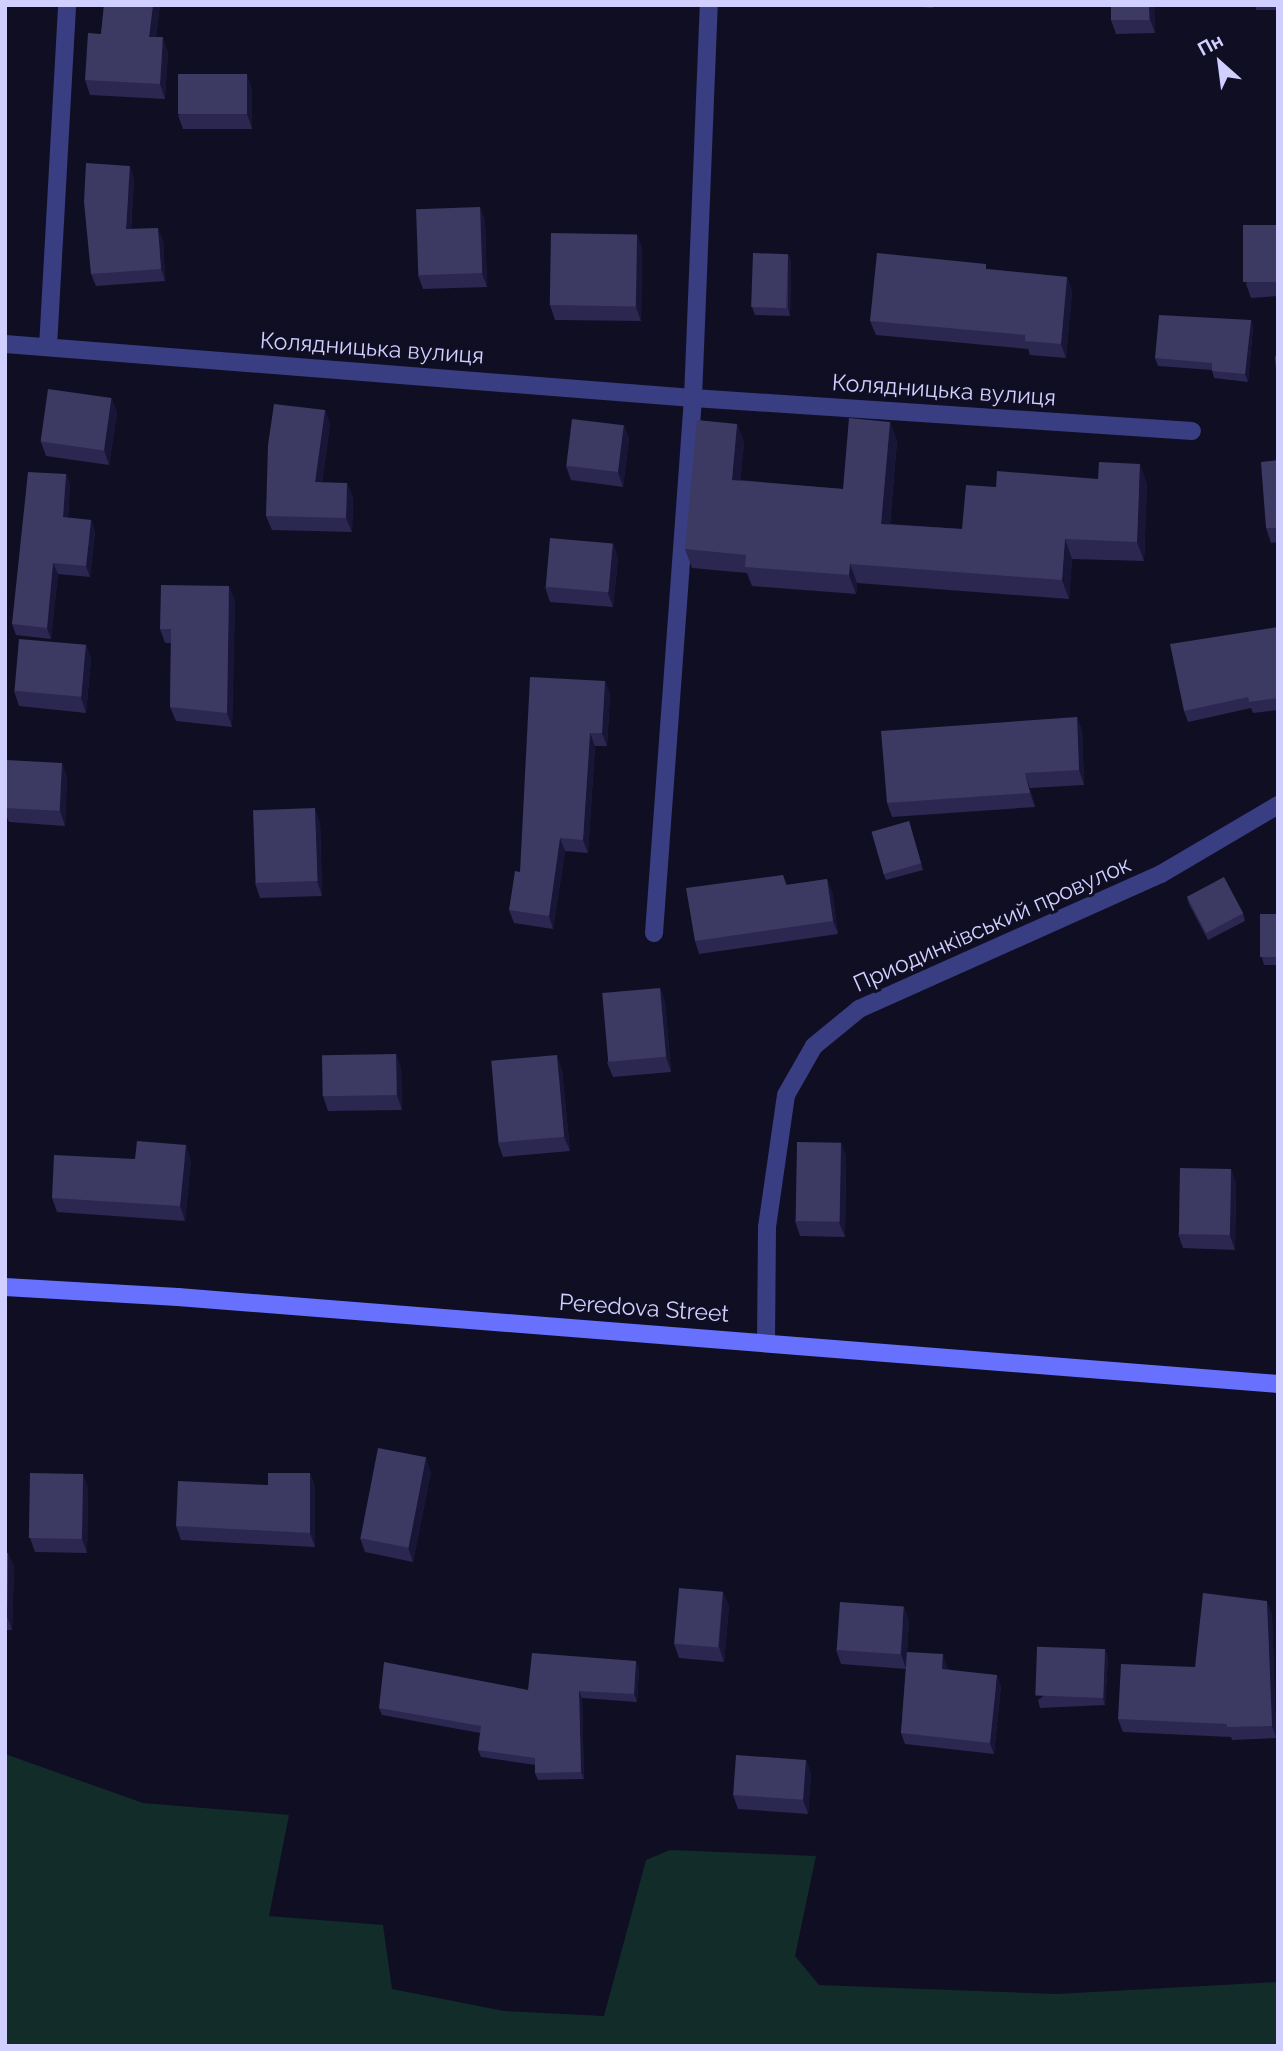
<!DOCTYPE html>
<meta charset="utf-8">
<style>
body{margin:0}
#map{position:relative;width:1283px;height:2051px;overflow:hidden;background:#0f0e23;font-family:Raleway,sans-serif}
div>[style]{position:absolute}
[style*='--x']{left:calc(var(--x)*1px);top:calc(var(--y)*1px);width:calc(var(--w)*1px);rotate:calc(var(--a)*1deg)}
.green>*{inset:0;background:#112c29}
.lane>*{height:18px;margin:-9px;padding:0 9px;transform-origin:9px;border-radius:9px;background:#393d81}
.street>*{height:18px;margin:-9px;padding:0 9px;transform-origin:9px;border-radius:9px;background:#393d81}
.secondary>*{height:18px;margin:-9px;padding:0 9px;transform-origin:9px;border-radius:9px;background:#6771fe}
.wall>*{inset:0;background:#2b2750;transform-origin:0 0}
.shaded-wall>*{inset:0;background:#181536}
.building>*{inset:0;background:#3c3963;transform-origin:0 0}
span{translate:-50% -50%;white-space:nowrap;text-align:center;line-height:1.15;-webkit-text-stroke:6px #0f0e23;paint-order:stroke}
.street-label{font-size:23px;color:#d1cfff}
.frame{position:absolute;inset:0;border:7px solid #d1cfff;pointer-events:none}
.north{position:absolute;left:1185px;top:28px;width:70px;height:70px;-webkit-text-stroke:5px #0f0e23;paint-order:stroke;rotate:332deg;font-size:19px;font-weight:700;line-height:28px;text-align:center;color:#d1cfff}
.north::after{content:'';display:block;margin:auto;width:24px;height:32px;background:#d1cfff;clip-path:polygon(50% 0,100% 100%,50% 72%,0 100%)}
</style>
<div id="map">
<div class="green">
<i style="clip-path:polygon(5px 1754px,143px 1803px,289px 1815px,269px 1916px,383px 1925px,392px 1989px,504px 2011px,604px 2016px,646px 1860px,670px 1850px,816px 1856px,795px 1956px,819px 1985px,1056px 1994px,1278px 1982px,1278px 2046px,5px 2046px)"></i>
</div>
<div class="lane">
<i style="--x:48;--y:347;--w:343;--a:-86.8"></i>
<i style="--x:654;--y:933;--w:536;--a:-85.83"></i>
</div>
<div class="street">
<i style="--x:5;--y:344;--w:690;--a:4.49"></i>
<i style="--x:693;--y:398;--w:500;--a:3.78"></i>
<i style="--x:693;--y:398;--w:393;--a:-87.7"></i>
<i style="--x:766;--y:1342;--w:115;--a:-89.5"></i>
<i style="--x:767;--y:1227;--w:133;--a:-81.8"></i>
<i style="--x:786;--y:1095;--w:56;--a:-60.3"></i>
<i style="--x:814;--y:1046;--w:58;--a:-39.4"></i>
<i style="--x:859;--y:1009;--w:331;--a:-24.1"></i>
<i style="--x:1161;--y:874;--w:136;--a:-30.5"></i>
</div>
<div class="secondary">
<i style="--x:5;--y:1287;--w:173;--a:3.3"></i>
<i style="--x:178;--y:1297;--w:1103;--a:4.52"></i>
</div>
<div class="wall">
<i style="clip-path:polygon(104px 5px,160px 5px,156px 37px,168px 52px,165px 99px,90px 95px,85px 80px,101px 34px)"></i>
<i style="clip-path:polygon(897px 5px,933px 5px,933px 8px)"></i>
<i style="clip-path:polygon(1111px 5px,1154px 5px,1155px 33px,1116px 34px,1111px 20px)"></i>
<i style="left:1256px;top:5px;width:22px;height:5px"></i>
<i style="clip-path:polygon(252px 89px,252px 129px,183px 129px,178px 115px)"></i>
<i style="clip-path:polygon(134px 178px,131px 229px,163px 239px,165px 281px,96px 286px,91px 274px)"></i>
<i style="clip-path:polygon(480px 207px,485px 221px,487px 287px,423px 289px,418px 275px)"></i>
<i style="clip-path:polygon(1278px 225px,1278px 296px,1251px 298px,1246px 284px)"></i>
<i style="clip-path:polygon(637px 235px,642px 249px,641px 321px,555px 320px,550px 305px)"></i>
<i style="clip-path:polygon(788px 254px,791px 261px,790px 316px,755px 315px,752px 307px)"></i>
<i style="clip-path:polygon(988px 269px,1067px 277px,1072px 291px,1066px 358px,1030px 355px,1028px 349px,876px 335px,870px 321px)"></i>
<i style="clip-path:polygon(1251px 320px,1253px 327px,1248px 382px,1214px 378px,1212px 370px,1158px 366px,1155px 358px)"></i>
<i style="clip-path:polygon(111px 398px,117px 412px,109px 465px,46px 456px,41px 442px)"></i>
<i style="clip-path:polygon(325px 410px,330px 424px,322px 483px,347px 483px,353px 498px,352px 532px,272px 530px,266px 516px)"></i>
<i style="clip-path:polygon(890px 422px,897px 441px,890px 524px,962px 529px,996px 487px,1147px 483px,1144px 561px,1072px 559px,1069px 599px,857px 583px,856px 594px,752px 586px,747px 573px,692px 568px,685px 549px,737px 424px,744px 443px,740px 480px,843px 489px)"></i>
<i style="clip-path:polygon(624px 425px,629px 439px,623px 487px,571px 480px,566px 466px)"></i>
<i style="clip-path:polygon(1278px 460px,1278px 542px,1271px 543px,1266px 528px)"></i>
<i style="clip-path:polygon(66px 474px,70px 485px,68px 518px,91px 520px,95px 532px,90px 577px,58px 574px,51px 639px,16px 635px,12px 624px)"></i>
<i style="clip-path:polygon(613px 544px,618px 558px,613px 607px,550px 602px,545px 587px)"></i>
<i style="clip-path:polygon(235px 600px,232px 727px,176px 721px,170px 707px,171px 643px,165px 643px,160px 629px)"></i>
<i style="clip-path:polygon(1278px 627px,1278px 710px,1253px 713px,1251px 708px,1188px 722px,1184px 711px)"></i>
<i style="clip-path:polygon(86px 645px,91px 659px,86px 713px,19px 706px,14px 691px)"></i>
<i style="clip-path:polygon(605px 681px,610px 694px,607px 746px,595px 746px,588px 853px,565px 851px,553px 929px,514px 923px,509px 910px,520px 872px)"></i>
<i style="clip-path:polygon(1077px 717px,1082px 731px,1084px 785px,1030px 788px,1035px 807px,892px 817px,887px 803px)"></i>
<i style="clip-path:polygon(62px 763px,67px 777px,65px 826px,9px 822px,5px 813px,5px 777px)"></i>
<i style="clip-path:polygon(909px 821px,923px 870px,886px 880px,883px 873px)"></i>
<i style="clip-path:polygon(320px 822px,322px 896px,260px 898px,255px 883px)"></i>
<i style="clip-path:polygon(783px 875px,787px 885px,827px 879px,832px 892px,838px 934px,699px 954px,695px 941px)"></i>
<i style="clip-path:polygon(1187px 897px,1243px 913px,1245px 921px,1208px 940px,1189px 904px)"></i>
<i style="clip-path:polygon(1278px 914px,1278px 965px,1264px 965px,1262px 958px)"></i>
<i style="clip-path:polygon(660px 988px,665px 1002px,671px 1072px,613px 1077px,607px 1063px)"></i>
<i style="clip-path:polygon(396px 1054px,401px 1068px,402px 1110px,328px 1111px,323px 1096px)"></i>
<i style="clip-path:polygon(562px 1070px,570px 1151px,503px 1157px,498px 1143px)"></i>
<i style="clip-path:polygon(841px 1143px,846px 1157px,845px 1237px,800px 1236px,795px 1221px)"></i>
<i style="clip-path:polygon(135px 1159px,191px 1160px,185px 1221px,57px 1212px,52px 1198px)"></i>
<i style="clip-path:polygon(1231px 1169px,1236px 1184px,1235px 1250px,1183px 1248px,1178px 1234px)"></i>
<i style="clip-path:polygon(431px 1472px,413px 1562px,365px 1552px,360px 1538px)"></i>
<i style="clip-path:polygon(310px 1473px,315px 1488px,315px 1547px,181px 1540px,176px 1526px,268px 1485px)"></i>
<i style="clip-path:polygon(83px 1474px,88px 1488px,87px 1553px,35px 1552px,30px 1538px)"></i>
<i style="clip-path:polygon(5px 1553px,8px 1553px,14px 1567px,12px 1630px,5px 1630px)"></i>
<i style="clip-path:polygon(723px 1592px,729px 1606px,724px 1662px,679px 1658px,674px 1644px)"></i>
<i style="clip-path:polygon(1272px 1614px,1276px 1738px,1232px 1740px,1231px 1737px,1123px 1732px,1118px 1719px)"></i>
<i style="clip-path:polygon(909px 1620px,907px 1652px,947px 1665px,947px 1669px,1001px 1686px,994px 1754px,905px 1744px,901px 1733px,906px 1669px,841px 1664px,836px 1650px)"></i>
<i style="clip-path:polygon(1105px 1649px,1108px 1657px,1105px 1705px,1040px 1708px,1038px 1700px)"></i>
<i style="clip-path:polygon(636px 1661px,639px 1668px,637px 1702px,582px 1698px,584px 1779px,538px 1780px,535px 1773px,535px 1765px,481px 1757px,478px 1750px,480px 1733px,382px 1715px,379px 1708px,528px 1690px)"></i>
<i style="clip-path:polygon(806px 1760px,811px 1774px,808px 1814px,738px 1809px,733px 1795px)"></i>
</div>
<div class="shaded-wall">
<i style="clip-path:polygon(153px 5px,160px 5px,154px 51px,149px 37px)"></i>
<i style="clip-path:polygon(1149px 5px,1154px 5px,1155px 33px,1150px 19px)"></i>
<i style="clip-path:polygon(163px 37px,168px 52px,165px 99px,160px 84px)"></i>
<i style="clip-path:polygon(247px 74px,252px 89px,252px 129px,247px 114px)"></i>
<i style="clip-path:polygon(130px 166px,134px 178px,130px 241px,126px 229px)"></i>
<i style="clip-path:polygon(480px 207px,485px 221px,487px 287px,482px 273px)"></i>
<i style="clip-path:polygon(158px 228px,163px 239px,165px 281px,161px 269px)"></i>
<i style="clip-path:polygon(637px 235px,642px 249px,641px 321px,636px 307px)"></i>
<i style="clip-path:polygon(788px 254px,791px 261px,790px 316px,788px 308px)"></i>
<i style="clip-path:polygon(1067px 277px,1072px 291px,1066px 358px,1061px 344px)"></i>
<i style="clip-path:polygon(1251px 320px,1253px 327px,1248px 382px,1245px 374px)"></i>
<i style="clip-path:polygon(111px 398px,117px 412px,109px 465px,104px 450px)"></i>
<i style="clip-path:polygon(325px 410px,330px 424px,320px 497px,315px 482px)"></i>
<i style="clip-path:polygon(890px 422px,897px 441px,888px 543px,881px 524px)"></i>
<i style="clip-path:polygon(737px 424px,744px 443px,739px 499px,732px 480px)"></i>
<i style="clip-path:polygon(624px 425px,629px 439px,623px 487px,618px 472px)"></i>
<i style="clip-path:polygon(1140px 464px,1147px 483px,1144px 561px,1137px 542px)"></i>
<i style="clip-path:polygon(66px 474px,70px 485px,67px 529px,63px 517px)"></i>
<i style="clip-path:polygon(347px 483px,353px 498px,352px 532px,346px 518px)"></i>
<i style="clip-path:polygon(91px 520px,95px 532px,90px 577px,86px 566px)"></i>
<i style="clip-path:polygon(1065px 539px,1072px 559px,1069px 599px,1062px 580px)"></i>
<i style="clip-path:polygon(613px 544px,618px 558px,613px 607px,608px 593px)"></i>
<i style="clip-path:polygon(53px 563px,58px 574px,51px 639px,47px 628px)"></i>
<i style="clip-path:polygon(850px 564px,857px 583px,856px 594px,849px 575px)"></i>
<i style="clip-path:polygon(229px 586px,235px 600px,232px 727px,227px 713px)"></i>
<i style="clip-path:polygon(86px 645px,91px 659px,86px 713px,81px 698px)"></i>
<i style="clip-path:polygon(605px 681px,610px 694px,607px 746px,602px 733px)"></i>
<i style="clip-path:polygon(1077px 717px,1082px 731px,1084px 785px,1079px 770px)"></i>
<i style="clip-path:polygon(590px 733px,595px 746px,588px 853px,583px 840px)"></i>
<i style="clip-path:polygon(62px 763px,67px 777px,65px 826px,60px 811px)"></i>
<i style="clip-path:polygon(1025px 773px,1030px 788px,1035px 807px,1030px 793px)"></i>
<i style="clip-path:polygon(315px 808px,320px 822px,322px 896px,317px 881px)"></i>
<i style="clip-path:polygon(560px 838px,565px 851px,553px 929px,549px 916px)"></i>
<i style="clip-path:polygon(827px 879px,832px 892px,838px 934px,833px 921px)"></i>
<i style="clip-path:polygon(660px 988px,665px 1002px,671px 1072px,666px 1057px)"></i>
<i style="clip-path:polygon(396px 1054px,401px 1068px,402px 1110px,397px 1095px)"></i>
<i style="clip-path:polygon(557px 1055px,562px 1070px,570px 1151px,564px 1137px)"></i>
<i style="clip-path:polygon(841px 1143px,846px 1157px,845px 1237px,839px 1222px)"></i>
<i style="clip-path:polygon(186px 1145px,191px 1160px,185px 1221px,180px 1206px)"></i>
<i style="clip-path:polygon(1231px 1169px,1236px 1184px,1235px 1250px,1230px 1236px)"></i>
<i style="clip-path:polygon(426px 1457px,431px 1472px,413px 1562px,408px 1547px)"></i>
<i style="clip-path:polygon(310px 1473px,315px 1488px,315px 1547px,310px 1533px)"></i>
<i style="clip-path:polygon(83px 1474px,88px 1488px,87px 1553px,82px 1539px)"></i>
<i style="clip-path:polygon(8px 1553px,14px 1567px,12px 1630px,7px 1616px)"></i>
<i style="clip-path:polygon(723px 1592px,729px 1606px,724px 1662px,719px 1647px)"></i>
<i style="clip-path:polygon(1267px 1601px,1272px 1614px,1276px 1738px,1272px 1726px)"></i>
<i style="clip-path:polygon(904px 1606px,909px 1620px,906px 1669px,901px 1654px)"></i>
<i style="clip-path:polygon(1105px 1649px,1108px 1657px,1105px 1705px,1103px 1698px)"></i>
<i style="clip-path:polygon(943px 1654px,947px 1665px,946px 1680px,942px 1669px)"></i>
<i style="clip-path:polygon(636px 1661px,639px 1668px,637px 1702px,634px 1694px)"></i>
<i style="clip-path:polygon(997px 1675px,1001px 1686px,994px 1754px,990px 1743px)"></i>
<i style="clip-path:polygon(579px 1691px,582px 1698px,584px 1779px,581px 1772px)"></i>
<i style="clip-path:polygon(806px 1760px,811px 1774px,808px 1814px,803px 1800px)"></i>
</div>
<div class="building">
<i style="clip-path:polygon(104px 5px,153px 5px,149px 37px,163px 37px,160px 84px,85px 80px,88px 33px,101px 34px)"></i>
<i style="left:1111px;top:5px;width:38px;height:15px"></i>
<i style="left:247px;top:74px;width:40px;height:69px;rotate:90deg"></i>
<i style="clip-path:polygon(86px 163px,130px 166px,126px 229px,158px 228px,161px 269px,91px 274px,84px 202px)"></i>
<i style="left:480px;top:207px;width:66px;height:64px;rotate:88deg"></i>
<i style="left:1278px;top:225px;width:57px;height:35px;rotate:90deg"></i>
<i style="left:551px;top:233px;width:86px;height:72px;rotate:1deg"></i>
<i style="left:753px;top:253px;width:35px;height:54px;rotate:2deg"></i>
<i style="clip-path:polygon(877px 253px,986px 264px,986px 269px,1067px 277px,1061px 344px,1025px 341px,1025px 335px,870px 321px)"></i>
<i style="clip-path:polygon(1159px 315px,1251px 320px,1245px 374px,1212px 371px,1212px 363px,1155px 358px)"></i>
<i style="clip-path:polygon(1275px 356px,1278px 356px,1278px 397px)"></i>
<i style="left:48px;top:389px;width:64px;height:53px;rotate:8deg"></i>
<i style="clip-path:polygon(274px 404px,325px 410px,315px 482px,347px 483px,346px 518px,266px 516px,268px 445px)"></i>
<i style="clip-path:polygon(849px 418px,890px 422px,881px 524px,962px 529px,966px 485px,996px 487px,997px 471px,1098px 479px,1099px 462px,1140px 464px,1137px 542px,1065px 539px,1062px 580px,850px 564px,849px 575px,745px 567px,746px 555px,685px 549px,697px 420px,737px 424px,732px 480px,843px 489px)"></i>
<i style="left:572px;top:419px;width:52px;height:47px;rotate:7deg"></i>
<i style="clip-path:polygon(1278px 460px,1278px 528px,1266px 528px,1261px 462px)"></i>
<i style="clip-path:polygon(28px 472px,66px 474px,63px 517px,91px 520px,86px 566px,53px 563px,47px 628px,12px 624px)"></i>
<i style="left:550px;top:538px;width:63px;height:49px;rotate:5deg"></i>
<i style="clip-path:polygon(161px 585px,229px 586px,227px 713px,170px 707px,171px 629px,160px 629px)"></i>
<i style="clip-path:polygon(1278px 627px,1278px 698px,1249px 702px,1248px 697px,1184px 711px,1170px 644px)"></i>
<i style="left:19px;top:639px;width:67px;height:52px;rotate:5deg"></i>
<i style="clip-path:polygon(530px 677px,605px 681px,602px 733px,590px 733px,583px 840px,560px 838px,549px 916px,509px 910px,515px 871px,520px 872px)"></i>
<i style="clip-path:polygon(1077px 717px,1079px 770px,1025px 773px,1030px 793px,887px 803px,881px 731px)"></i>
<i style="left:6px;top:760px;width:56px;height:48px;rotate:3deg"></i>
<i style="left:315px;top:808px;width:73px;height:62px;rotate:88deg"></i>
<i style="left:909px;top:821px;width:44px;height:39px;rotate:74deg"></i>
<i style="clip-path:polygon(783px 875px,786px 885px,827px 879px,833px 921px,695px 941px,686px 888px)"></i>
<i style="left:1224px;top:877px;width:41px;height:42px;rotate:62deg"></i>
<i style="left:1278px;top:914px;width:43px;height:18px;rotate:90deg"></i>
<i style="left:660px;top:988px;width:69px;height:58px;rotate:85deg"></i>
<i style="left:396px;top:1054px;width:41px;height:74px;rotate:89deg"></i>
<i style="left:557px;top:1055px;width:82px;height:66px;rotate:85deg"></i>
<i style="clip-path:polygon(137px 1141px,186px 1145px,180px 1206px,52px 1198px,54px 1155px,135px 1159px)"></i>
<i style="left:797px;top:1142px;width:44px;height:79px;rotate:1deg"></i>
<i style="left:1180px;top:1168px;width:51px;height:66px;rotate:1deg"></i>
<i style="left:378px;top:1448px;width:49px;height:92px;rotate:11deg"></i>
<i style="left:30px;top:1473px;width:53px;height:65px;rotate:1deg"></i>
<i style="clip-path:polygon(268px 1473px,310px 1473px,310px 1533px,176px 1526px,178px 1481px,268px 1485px)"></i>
<i style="clip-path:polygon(5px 1553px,8px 1553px,7px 1616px,5px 1616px)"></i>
<i style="left:679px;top:1588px;width:44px;height:56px;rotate:5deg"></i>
<i style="clip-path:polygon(1203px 1593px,1267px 1601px,1272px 1726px,1227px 1727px,1227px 1724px,1118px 1719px,1121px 1664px,1195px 1667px)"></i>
<i style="left:840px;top:1602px;width:64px;height:48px;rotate:4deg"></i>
<i style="left:1105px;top:1649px;width:49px;height:68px;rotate:92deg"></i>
<i style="clip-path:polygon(907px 1652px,943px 1654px,942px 1669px,997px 1675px,990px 1743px,901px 1733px)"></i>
<i style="clip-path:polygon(532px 1653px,636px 1661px,634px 1694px,579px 1691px,581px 1772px,535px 1773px,535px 1758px,478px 1750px,481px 1726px,379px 1708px,384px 1662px,528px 1690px)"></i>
<i style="left:736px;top:1755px;width:70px;height:40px;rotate:4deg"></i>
</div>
<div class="street-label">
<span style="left:372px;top:348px;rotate:4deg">Колядницька вулиця</span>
<span style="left:944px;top:390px;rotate:4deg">Колядницька вулиця</span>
<span style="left:992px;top:924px;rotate:-24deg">Приодинківський провулок</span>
<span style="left:644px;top:1308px;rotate:4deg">Peredova Street</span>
</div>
<div class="frame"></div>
<div class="north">Пн</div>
</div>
